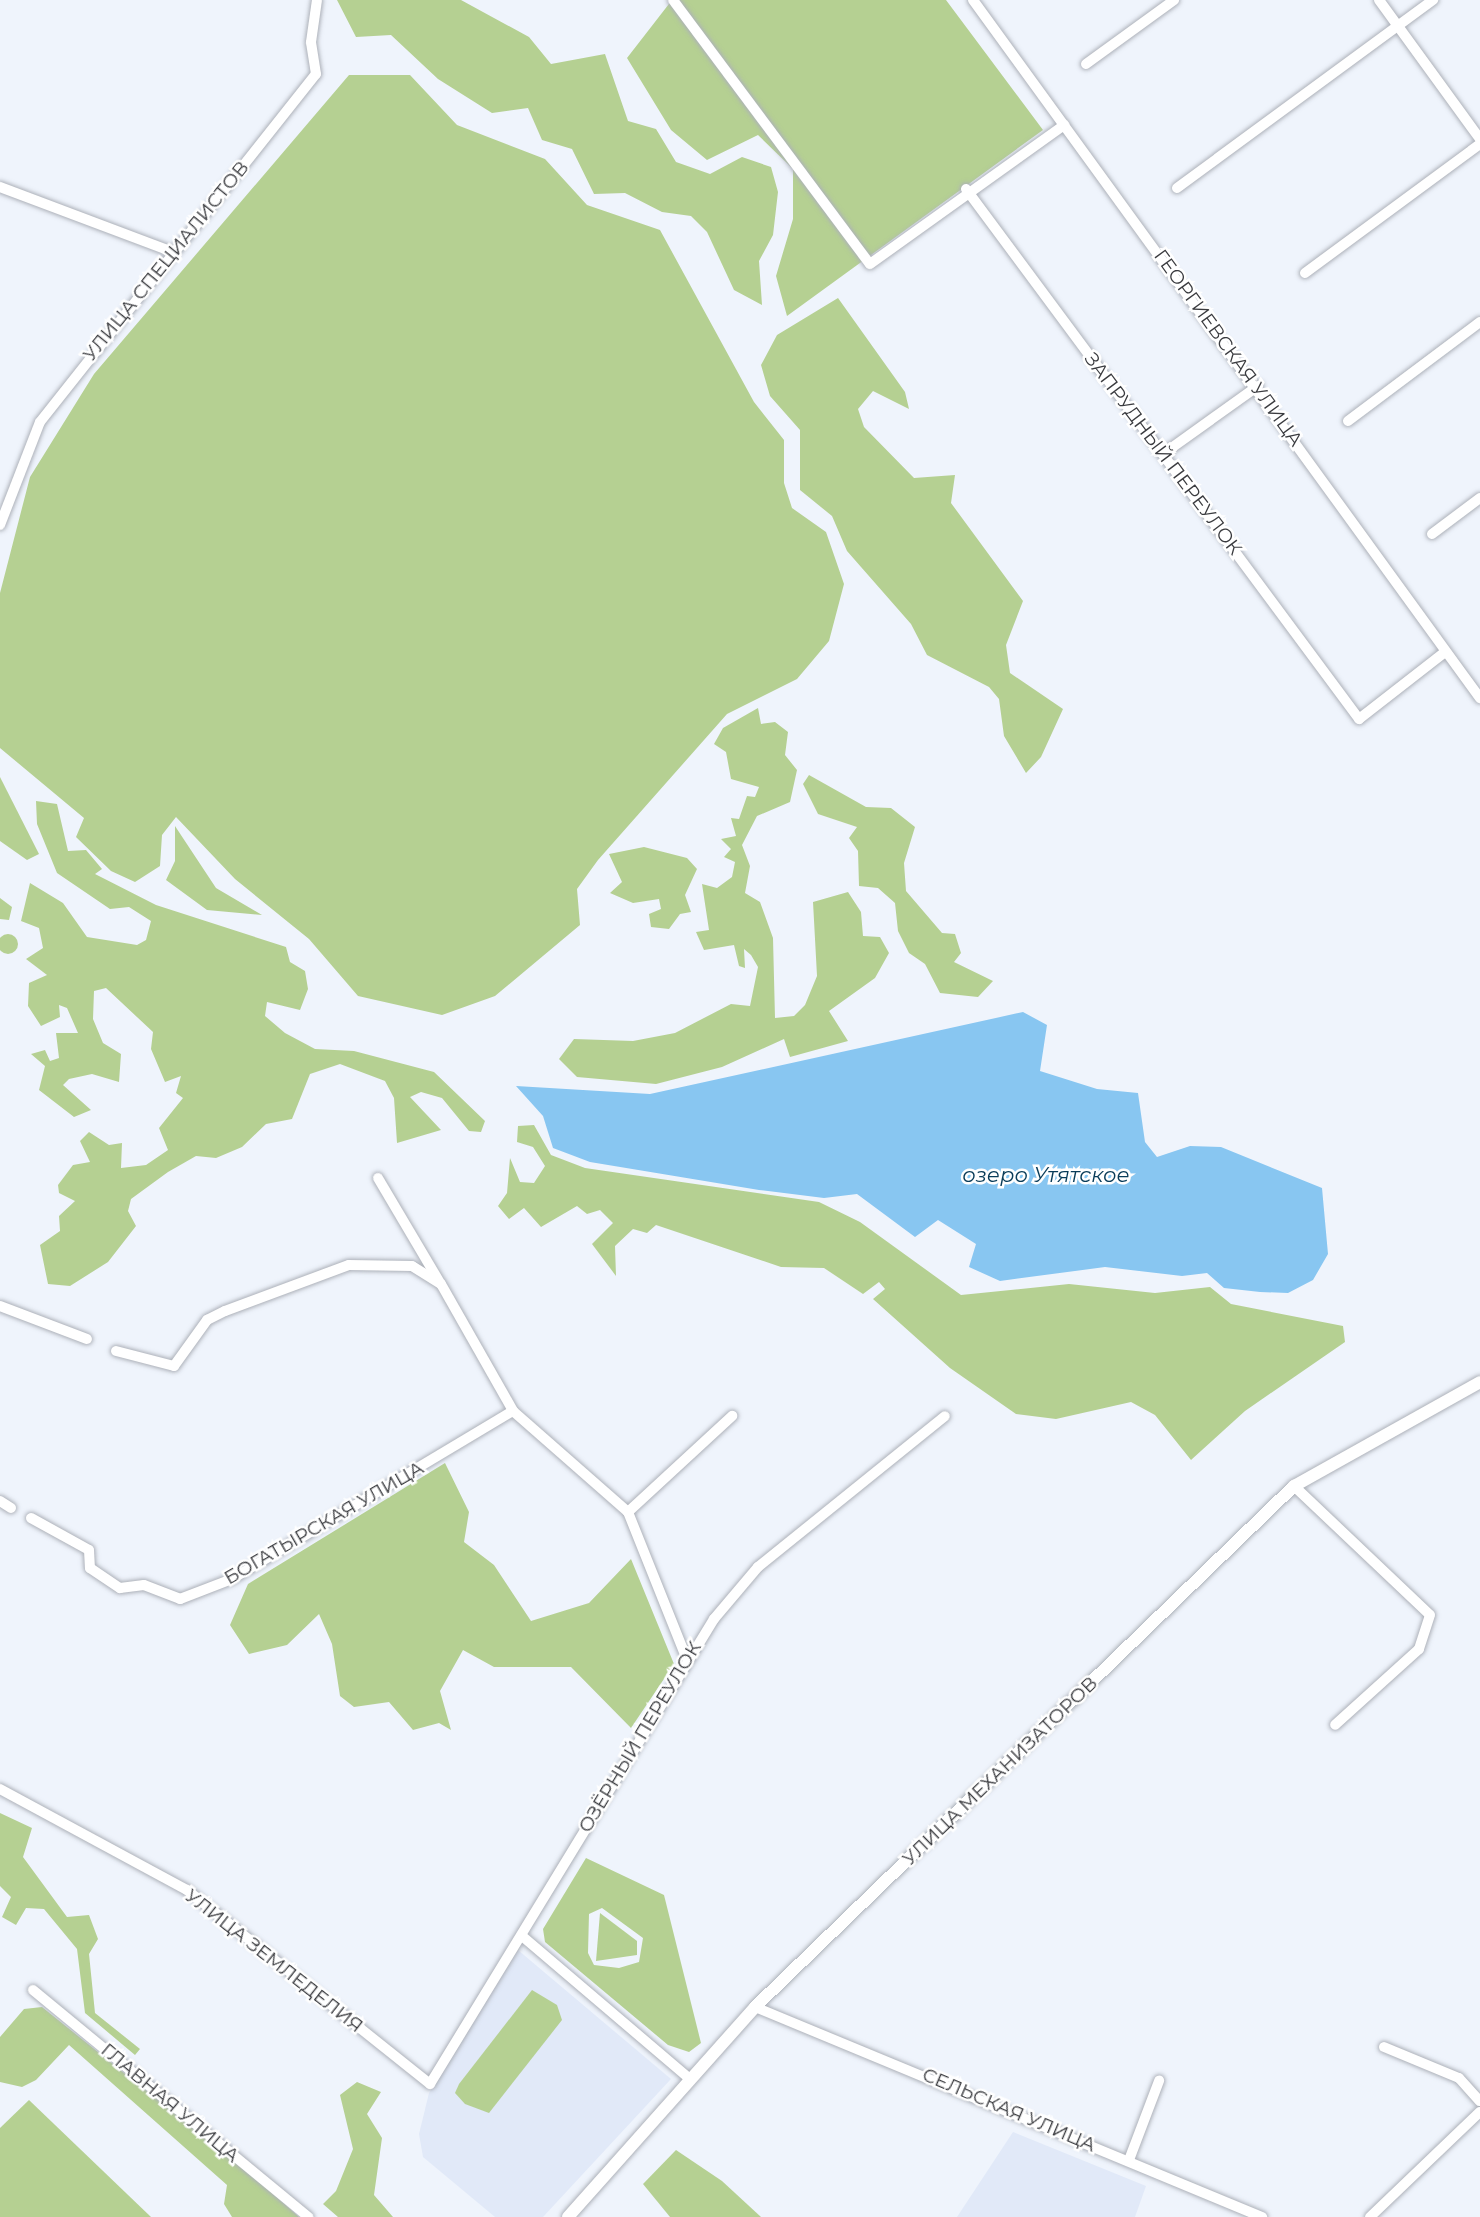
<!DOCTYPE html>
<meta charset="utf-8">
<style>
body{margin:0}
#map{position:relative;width:1480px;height:2217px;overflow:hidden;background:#eff4fc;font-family:Montserrat,sans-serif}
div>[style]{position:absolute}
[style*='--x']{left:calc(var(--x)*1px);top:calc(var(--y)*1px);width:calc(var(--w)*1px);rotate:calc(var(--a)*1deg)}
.built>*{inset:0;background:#e1e9f8}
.green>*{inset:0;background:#b5d092}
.round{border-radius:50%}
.water>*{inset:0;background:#88c6f1}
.roads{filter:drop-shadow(0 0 2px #adb1b9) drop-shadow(0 0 2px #adb1b9)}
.minor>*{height:10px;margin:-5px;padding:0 5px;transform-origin:5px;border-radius:5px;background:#fff}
.tertiary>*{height:12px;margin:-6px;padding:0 6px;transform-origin:6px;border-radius:6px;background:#fff}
span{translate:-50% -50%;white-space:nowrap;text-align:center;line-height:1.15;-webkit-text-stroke:5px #fff;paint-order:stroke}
.street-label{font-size:19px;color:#3a3b3f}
.water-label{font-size:21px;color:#093c59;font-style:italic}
</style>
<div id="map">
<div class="built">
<i style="clip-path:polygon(518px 1950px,671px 2079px,543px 2217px,495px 2217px,423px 2157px,419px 2134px,429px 2093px)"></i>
<i style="clip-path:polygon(1013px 2132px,1146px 2186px,1135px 2217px,957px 2217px)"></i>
</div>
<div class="green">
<i style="clip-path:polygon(337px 0,461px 0,529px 37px,551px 64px,605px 54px,628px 121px,656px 129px,676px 162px,710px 174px,742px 157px,771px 167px,778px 192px,773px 235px,759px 261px,762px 305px,734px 290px,707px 232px,691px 216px,662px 212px,625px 193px,594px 194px,572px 149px,542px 140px,528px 108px,492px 113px,438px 79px,391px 35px,356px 37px)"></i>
<i style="clip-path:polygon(672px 0,946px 0,1043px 130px,787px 316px,776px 276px,793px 219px,793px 169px,758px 135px,707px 160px,671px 130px,627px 58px)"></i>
<i style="clip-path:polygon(349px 75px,410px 75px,457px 125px,545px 159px,587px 205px,660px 230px,754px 402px,784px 440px,784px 483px,792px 508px,826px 532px,844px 584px,829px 641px,797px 679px,727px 714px,598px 860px,577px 889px,580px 925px,495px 996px,442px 1015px,358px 996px,309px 939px,235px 879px,176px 817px,162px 835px,160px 866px,135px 882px,111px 871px,76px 837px,84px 818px,0 748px,0 593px,30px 477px,94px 374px)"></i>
<i style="clip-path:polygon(838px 298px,905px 392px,909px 409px,873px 391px,858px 409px,864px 427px,914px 478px,955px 475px,951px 503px,1023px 601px,1006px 645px,1010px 673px,1063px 709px,1041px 757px,1026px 773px,1004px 736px,999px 699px,989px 687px,927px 655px,911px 624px,847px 551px,832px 516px,800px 490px,800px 430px,770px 396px,761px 365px,777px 335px)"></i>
<i style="clip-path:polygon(758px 708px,761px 724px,775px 722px,788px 732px,785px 755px,797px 770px,790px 802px,757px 816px,742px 845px,750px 866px,745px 893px,760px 902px,773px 938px,775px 1018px,794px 1016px,805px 1005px,817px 976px,813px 902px,848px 892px,861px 912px,863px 936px,880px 937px,889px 953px,875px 978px,829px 1011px,848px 1041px,790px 1057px,784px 1039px,722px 1067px,656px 1084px,577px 1077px,559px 1059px,574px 1039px,633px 1041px,675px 1033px,731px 1004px,750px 1006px,758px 967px,751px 955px,744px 949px,745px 968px,739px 966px,734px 945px,704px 950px,696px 932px,709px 930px,702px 884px,717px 888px,732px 877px,735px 862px,724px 857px,731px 849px,721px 839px,736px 836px,731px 818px,739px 819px,747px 796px,755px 797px,759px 787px,731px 779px,726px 752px,714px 744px,723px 728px)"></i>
<i style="clip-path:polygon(809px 775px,866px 807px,891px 808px,915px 827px,904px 863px,906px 891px,942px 933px,955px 934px,961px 953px,954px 962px,993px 981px,978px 997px,940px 993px,925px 964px,909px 953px,898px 931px,895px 903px,878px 888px,859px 886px,858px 851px,849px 838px,857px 827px,818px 814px,803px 784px)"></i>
<i style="clip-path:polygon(0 777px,39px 854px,27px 860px,0 841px)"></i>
<i style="clip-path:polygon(36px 801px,57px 804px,68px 851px,86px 850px,102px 869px,95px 874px,156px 905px,286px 947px,290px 962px,305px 971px,308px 989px,300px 1010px,267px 1002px,265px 1016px,285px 1033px,315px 1049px,354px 1051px,434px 1072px,485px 1121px,481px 1132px,469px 1131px,442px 1098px,421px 1092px,410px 1097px,441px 1130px,397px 1143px,394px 1098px,385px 1081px,340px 1064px,310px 1074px,292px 1119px,266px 1124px,242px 1147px,216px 1158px,196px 1156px,168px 1172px,131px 1199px,128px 1211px,136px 1226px,108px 1262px,70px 1286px,48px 1284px,40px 1245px,60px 1231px,59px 1216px,75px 1201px,59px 1193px,58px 1185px,73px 1165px,90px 1162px,80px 1141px,89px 1132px,109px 1145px,122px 1143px,121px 1168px,146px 1165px,168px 1150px,159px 1128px,183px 1098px,176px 1093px,181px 1076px,165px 1082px,151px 1049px,153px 1032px,106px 988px,94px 991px,93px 1019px,103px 1043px,121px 1054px,119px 1082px,92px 1074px,69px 1079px,63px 1085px,91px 1110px,74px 1117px,39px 1090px,45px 1066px,31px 1054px,45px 1050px,50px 1061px,59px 1058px,56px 1033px,78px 1033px,67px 1008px,59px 1005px,60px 1017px,41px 1026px,28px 1006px,29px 983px,47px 975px,26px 959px,43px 948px,39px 928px,21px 921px,30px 883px,63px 903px,87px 937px,137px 945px,146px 940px,151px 921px,129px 907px,110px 909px,57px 873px,37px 824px)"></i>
<i style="clip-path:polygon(175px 826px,216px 888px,262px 915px,207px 910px,166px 880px,175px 861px)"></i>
<i style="clip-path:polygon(644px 847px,687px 858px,697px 869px,685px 895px,691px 912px,680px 914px,669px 929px,651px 927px,649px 914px,661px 909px,659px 899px,633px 903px,610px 893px,622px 882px,609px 854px)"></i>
<i style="clip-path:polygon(0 898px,12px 907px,9px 920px,0 919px)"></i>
<i class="round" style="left:-2px;top:934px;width:20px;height:20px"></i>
<i style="clip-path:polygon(534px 1125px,551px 1155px,585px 1168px,819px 1202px,860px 1222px,961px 1295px,1069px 1284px,1155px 1293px,1210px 1287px,1231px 1304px,1343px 1326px,1345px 1342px,1245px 1411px,1191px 1460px,1155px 1415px,1131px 1402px,1056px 1419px,1016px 1414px,950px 1368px,873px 1299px,885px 1289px,879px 1282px,863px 1294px,824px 1268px,781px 1267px,656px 1225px,647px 1233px,633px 1229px,615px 1246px,616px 1276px,592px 1244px,613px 1223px,600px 1210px,587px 1214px,577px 1206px,541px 1227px,524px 1208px,509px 1219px,498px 1206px,507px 1193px,510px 1158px,520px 1182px,534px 1183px,545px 1166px,533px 1147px,517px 1142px,518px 1126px)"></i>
<i style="clip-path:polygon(445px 1463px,469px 1512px,464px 1542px,494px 1565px,531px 1621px,589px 1603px,631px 1559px,674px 1664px,631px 1728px,571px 1667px,494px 1667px,463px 1650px,440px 1691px,451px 1730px,439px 1723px,413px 1730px,389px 1702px,354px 1707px,340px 1696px,332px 1644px,319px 1614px,287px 1645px,249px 1654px,230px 1625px,248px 1584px)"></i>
<i style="clip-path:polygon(0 1813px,32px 1828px,23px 1857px,67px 1917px,89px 1915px,98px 1939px,89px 1954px,95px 2013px,140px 2049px,135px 2055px,85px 2013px,77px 1949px,44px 1909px,26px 1908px,16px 1925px,2px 1917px,11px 1897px,0 1886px)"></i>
<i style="clip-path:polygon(evenodd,586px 1858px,664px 1895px,701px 2043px,689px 2052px,668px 2045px,545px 1942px,543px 1929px,586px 1858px,602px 1908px,643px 1938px,639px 1962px,619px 1968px,594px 1965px,588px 1953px,589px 1914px,602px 1908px)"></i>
<i style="clip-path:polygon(600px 1913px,637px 1941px,637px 1955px,596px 1961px)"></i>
<i style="clip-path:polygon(532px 1990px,557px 2005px,562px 2020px,489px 2113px,465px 2104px,455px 2093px,459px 2084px)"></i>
<i style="clip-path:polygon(42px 2007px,261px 2183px,299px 2217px,232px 2217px,224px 2204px,227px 2185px,69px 2045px,36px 2080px,22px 2087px,0 2082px,0 2037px,24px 2009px)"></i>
<i style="clip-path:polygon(357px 2082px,381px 2092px,367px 2114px,382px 2138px,374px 2195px,393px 2217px,338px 2217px,323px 2204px,336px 2191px,353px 2149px,340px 2095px)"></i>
<i style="clip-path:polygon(29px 2100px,151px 2217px,0 2217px,0 2128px)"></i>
<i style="clip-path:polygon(676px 2150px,722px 2181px,761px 2217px,670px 2217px,643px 2184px)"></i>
</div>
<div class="water">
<i style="clip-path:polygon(1023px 1012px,1047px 1025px,1040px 1071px,1097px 1089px,1138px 1093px,1145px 1142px,1157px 1157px,1190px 1146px,1221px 1147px,1322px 1188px,1328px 1254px,1313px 1280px,1288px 1293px,1260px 1292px,1224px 1288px,1207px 1273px,1182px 1276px,1105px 1267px,1000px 1281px,969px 1267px,976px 1244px,938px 1220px,915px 1237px,857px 1194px,824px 1198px,759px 1190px,590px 1162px,553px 1148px,543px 1116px,516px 1086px,650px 1094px)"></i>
</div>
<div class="roads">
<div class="minor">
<i style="--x:673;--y:0;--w:329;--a:53.3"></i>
<i style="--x:870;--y:264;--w:239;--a:-35.6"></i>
<i style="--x:973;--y:0;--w:863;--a:54.01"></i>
<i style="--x:1379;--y:0;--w:172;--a:54"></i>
<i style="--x:1086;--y:64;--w:109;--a:-36"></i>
<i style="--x:0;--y:187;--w:185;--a:20.6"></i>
<i style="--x:1177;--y:188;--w:318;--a:-36.3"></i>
<i style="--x:966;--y:189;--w:660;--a:53.44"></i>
<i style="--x:1359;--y:719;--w:109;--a:-37.9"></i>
<i style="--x:1305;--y:273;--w:217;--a:-36.4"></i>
<i style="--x:1348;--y:421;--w:165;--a:-36.9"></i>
<i style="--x:1163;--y:454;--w:117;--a:-35.6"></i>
<i style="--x:0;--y:525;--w:110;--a:-68.8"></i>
<i style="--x:40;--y:422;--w:444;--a:-51.6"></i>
<i style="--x:316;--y:74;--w:32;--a:-99"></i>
<i style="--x:311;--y:42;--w:42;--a:-81.9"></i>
<i style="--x:1432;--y:534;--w:60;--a:-36.9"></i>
<i style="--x:378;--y:1178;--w:120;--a:59.4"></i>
<i style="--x:0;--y:1306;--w:93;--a:20.8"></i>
<i style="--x:116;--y:1351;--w:60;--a:14.5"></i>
<i style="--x:174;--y:1366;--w:57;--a:-54.3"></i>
<i style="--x:207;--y:1320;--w:20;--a:-27"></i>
<i style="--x:225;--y:1311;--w:132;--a:-20.4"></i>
<i style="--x:349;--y:1265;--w:63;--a:0.9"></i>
<i style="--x:412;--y:1266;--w:34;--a:32"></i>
<i style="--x:441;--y:1284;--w:146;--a:60.4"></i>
<i style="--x:513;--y:1411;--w:153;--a:41.3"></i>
<i style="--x:628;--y:1512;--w:156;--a:68.2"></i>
<i style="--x:1294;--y:1486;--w:187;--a:43.5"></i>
<i style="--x:1430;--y:1615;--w:36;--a:108"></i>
<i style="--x:1419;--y:1649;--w:113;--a:137.9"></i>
<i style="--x:0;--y:1501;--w:13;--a:32"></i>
<i style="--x:628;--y:1512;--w:142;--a:-42.7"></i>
<i style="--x:31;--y:1518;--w:66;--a:28.9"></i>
<i style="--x:89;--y:1550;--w:18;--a:87"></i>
<i style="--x:90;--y:1568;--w:36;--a:34"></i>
<i style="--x:120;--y:1588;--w:24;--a:-7"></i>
<i style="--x:144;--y:1585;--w:39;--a:21"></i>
<i style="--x:180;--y:1599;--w:56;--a:-21"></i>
<i style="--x:232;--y:1579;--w:327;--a:-30.9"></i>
<i style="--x:0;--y:1789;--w:213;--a:28.4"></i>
<i style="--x:187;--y:1890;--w:311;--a:38.6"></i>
<i style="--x:430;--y:2084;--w:545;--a:-58.59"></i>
<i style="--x:714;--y:1619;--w:68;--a:-49.8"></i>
<i style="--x:758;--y:1567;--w:240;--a:-38.9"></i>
<i style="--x:522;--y:1936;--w:219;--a:40.4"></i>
<i style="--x:33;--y:1990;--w:357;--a:39.5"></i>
<i style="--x:755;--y:2007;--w:549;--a:22.5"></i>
<i style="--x:1384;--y:2047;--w:81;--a:22.5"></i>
<i style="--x:1459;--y:2078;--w:31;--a:48"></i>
<i style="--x:1129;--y:2160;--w:85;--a:-69.2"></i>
<i style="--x:1370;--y:2217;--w:152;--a:-43.7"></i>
</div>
<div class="tertiary">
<i style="--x:568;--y:2217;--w:281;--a:-48.3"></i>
<i style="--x:755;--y:2007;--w:750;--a:-44.03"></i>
<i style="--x:1294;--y:1486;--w:213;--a:-29.2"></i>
</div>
</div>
<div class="street-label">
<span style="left:166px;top:261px;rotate:-51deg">УЛИЦА СПЕЦИАЛИСТОВ</span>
<span style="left:1228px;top:348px;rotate:54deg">ГЕОРГИЕВСКАЯ УЛИЦА</span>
<span style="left:1163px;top:454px;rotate:53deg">ЗАПРУДНЫЙ ПЕРЕУЛОК</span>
<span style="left:324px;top:1523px;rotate:-30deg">БОГАТЫРСКАЯ УЛИЦА</span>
<span style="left:640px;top:1737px;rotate:-59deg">ОЗЁРНЫЙ ПЕРЕУЛОК</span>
<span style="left:1000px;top:1771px;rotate:-44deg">УЛИЦА МЕХАНИЗАТОРОВ</span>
<span style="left:274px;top:1961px;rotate:38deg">УЛИЦА ЗЕМЛЕДЕЛИЯ</span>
<span style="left:170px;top:2103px;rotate:40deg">ГЛАВНАЯ УЛИЦА</span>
<span style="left:1009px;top:2110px;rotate:23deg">СЕЛЬСКАЯ УЛИЦА</span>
</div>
<div class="water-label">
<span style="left:1046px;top:1175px">озеро Утятское</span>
</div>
</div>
